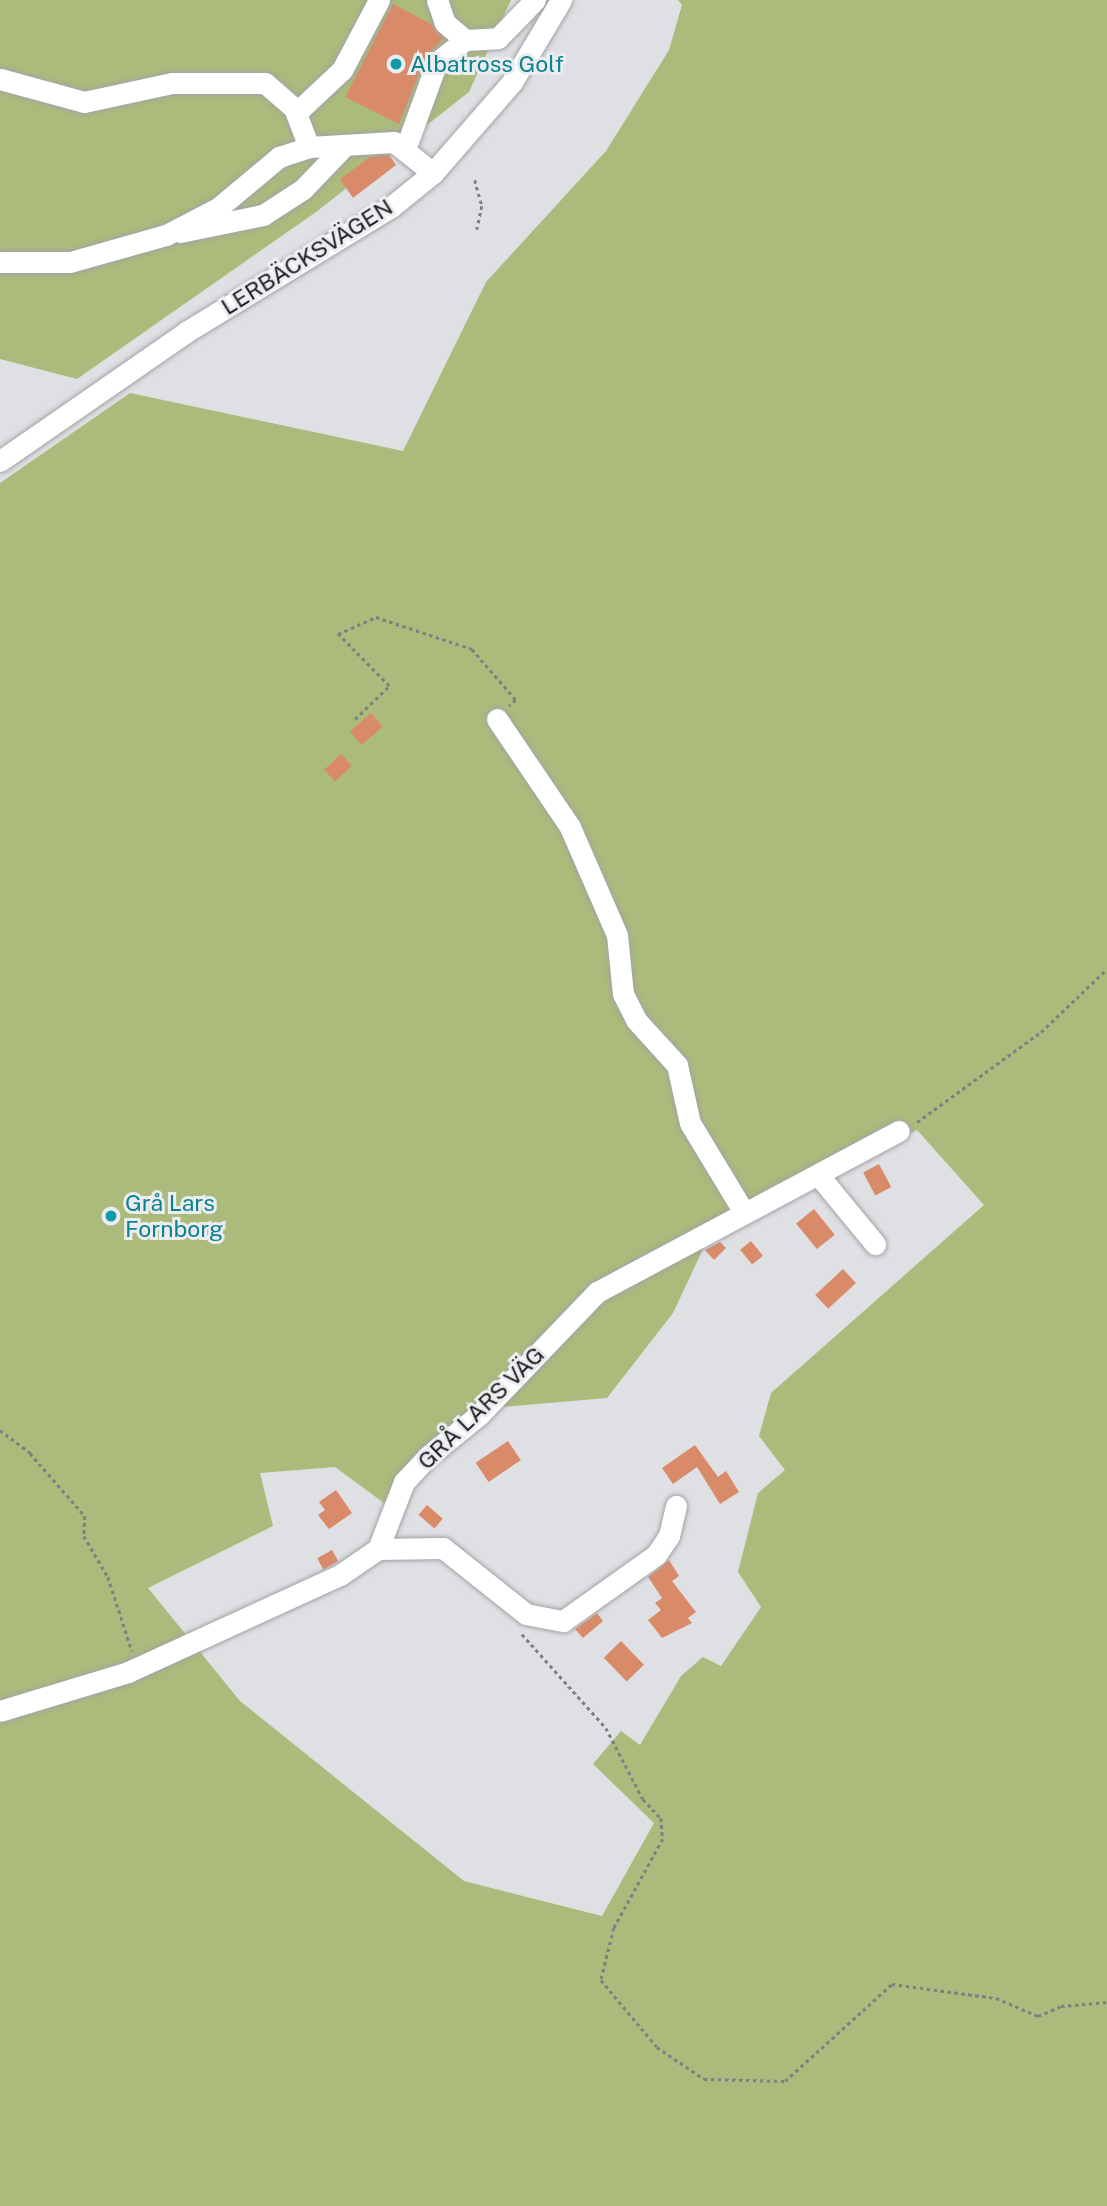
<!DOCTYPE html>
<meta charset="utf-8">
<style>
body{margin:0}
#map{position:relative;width:1107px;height:2206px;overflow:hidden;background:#dfe0e3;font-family:"Public Sans",sans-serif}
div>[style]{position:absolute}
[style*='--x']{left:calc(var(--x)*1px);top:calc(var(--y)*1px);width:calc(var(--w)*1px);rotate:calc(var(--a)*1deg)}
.green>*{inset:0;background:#aabb7b}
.building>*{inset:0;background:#d98b69;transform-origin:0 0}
.path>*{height:2.5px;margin-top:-1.25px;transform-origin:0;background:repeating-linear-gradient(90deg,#7e7f81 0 3.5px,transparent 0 7px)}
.roads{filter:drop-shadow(0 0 2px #a2a3a6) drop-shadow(0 0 2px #a2a3a6)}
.minor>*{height:21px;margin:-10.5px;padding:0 10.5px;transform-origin:10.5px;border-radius:10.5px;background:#fff}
.dots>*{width:19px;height:19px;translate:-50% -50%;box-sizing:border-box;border:4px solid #ecedf0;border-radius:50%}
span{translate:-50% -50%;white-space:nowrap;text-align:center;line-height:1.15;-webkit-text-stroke:6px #ecedf0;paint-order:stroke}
.culture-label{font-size:23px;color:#0d838f}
.left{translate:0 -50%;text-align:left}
.street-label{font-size:23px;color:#1f2021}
</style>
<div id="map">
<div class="green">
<i style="clip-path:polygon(0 0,511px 0,469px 92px,316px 212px,77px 379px,0 359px)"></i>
<i style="clip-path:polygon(evenodd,678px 0,1107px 0,1107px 2206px,0 2206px,0 483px,130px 393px,403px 451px,486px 282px,606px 151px,669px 50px,682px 5px,678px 0,917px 1130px,984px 1205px,771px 1393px,759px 1436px,785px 1470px,758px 1493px,738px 1572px,761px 1607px,721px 1666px,703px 1657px,681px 1676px,640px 1745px,621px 1731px,593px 1764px,654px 1823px,602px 1916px,464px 1881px,240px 1701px,148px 1588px,273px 1526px,260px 1473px,335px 1467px,384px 1503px,502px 1407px,607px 1398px,673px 1313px,704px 1247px,917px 1130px)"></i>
</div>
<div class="building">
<i style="clip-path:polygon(393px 4px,431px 24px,443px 38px,425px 58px,399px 124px,345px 97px)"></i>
<i style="clip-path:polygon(389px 155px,396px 165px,353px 198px,340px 179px,370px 157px)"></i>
<i style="left:371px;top:713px;width:18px;height:28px;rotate:49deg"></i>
<i style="left:341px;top:754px;width:16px;height:23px;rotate:47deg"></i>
<i style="left:879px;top:1164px;width:26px;height:18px;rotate:62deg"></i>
<i style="left:814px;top:1209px;width:33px;height:23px;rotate:51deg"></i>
<i style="left:751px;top:1241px;width:19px;height:14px;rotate:51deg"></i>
<i style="clip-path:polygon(720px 1242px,726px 1248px,714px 1260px,705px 1250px)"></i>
<i style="left:843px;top:1269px;width:19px;height:38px;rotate:47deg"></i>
<i style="left:508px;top:1441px;width:23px;height:39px;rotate:56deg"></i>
<i style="clip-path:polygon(695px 1445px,718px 1477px,726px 1471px,739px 1492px,720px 1504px,697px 1467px,673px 1484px,662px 1468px)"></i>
<i style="clip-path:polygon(336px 1490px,352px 1513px,329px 1529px,318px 1515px,325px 1510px,319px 1502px)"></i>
<i style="left:427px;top:1505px;width:21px;height:13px;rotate:41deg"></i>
<i style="left:332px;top:1550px;width:13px;height:17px;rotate:61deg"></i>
<i style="clip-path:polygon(669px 1560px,679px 1576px,672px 1581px,696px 1612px,688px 1618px,692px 1623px,662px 1638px,648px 1620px,661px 1610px,655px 1603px,662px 1598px,648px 1577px)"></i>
<i style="clip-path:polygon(597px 1613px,603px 1621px,583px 1638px,575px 1629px)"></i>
<i style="left:621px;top:1641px;width:33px;height:24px;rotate:46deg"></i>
</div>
<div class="path">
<i style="--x:475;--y:180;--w:27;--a:75"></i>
<i style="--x:482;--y:206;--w:24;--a:102"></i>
<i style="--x:355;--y:719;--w:47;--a:-44.1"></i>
<i style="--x:389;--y:686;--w:73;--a:-134.4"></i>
<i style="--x:338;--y:634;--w:42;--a:-24.1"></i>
<i style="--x:376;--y:617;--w:101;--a:18.4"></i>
<i style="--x:472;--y:649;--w:67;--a:49.2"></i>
<i style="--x:516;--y:700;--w:9;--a:139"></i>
<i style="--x:917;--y:1122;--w:153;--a:-36"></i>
<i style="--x:1041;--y:1032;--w:91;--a:-43.7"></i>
<i style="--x:0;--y:1430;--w:38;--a:37"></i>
<i style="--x:30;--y:1453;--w:84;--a:48.9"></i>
<i style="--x:85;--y:1516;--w:20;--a:93"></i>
<i style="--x:84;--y:1536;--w:48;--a:59.7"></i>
<i style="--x:108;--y:1577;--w:78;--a:72"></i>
<i style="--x:522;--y:1634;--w:126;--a:48.2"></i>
<i style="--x:606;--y:1728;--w:80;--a:62.5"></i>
<i style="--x:643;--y:1799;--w:26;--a:47"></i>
<i style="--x:661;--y:1818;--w:21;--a:85"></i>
<i style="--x:663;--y:1839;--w:102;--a:118.8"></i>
<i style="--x:614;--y:1928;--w:54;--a:104"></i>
<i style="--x:601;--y:1980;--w:87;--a:50.1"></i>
<i style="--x:657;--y:2047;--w:57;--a:34.2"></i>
<i style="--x:704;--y:2079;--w:81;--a:1.4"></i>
<i style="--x:785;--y:2081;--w:144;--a:-42.2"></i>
<i style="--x:892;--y:1984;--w:105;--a:7.7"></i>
<i style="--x:996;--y:1998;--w:46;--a:23.2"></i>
<i style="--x:1038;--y:2016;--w:25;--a:-23"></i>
<i style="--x:1061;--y:2006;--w:46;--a:-5"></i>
</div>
<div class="roads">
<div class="minor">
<i style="--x:437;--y:0;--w:24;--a:71"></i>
<i style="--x:445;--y:23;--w:26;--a:40"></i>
<i style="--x:0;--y:79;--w:87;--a:15.3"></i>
<i style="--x:84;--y:102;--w:90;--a:-12.2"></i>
<i style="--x:172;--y:83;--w:93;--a:0"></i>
<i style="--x:265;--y:83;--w:38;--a:41"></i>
<i style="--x:294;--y:108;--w:42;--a:69"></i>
<i style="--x:296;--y:113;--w:63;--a:-43.1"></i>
<i style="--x:342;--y:70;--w:79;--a:-62.1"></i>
<i style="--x:406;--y:147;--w:90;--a:-70"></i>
<i style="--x:437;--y:62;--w:36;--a:-38"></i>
<i style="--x:465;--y:40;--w:33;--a:-3"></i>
<i style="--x:498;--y:38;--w:53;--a:-45.8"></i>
<i style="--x:180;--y:232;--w:85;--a:-11.6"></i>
<i style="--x:263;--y:215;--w:48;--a:-33"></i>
<i style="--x:303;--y:189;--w:61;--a:-46.3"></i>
<i style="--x:0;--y:262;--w:70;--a:0"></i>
<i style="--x:70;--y:262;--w:100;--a:-15.7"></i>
<i style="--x:166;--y:235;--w:59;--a:-27.4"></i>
<i style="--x:218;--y:208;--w:80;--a:-39.9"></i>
<i style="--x:279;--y:157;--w:32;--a:-18"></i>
<i style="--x:309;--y:147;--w:85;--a:-3.4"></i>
<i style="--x:394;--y:142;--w:50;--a:38.5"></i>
<i style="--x:0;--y:461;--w:226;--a:-34.7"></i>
<i style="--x:186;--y:332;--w:240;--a:-31.4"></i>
<i style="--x:391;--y:207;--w:54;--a:-39"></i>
<i style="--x:433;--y:173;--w:121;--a:-49"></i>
<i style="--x:512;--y:82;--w:96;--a:-59.1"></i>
<i style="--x:497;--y:719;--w:130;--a:55.9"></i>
<i style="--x:570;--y:827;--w:118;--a:66.5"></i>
<i style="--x:617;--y:935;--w:59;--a:84.2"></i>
<i style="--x:623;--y:994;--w:29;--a:63"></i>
<i style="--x:636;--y:1020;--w:61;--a:47.7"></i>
<i style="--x:677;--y:1065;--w:59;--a:77.4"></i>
<i style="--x:690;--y:1123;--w:103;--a:58.9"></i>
<i style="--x:820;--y:1177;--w:87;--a:50.6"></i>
<i style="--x:378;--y:1549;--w:65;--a:-0.9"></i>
<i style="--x:443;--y:1548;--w:106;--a:38.5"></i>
<i style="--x:526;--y:1614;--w:38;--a:11"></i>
<i style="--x:563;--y:1621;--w:114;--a:-35.4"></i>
<i style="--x:656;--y:1555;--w:23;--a:-56"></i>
<i style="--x:669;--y:1536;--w:31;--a:-77"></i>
<i style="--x:0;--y:1711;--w:134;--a:-16.9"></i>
<i style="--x:128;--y:1672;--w:233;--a:-24.6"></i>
<i style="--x:340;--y:1575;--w:46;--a:-34.4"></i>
<i style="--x:378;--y:1549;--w:72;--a:-68.8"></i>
<i style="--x:404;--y:1482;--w:33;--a:-47"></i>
<i style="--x:426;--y:1458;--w:70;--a:-39.2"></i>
<i style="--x:480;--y:1414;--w:169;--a:-46.2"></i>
<i style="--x:597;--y:1292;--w:342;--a:-28.1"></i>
</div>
</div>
<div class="dots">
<i style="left:396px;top:64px;background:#0f9aa8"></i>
<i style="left:111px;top:1216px;background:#0f9aa8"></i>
</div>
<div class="culture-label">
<span class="left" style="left:410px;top:64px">Albatross Golf</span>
<span class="left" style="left:125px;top:1216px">Grå Lars<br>Fornborg</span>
</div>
<div class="street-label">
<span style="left:307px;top:257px;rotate:-32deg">LERBÄCKSVÄGEN</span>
<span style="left:481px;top:1408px;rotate:-44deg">GRÅ LARS VÄG</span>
</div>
</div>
